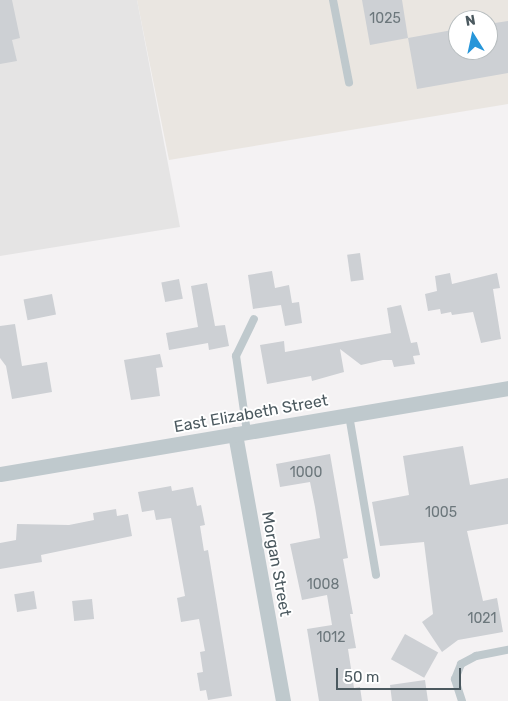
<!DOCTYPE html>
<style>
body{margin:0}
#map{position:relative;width:508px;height:701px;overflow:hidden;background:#f4f2f3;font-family:Rubik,sans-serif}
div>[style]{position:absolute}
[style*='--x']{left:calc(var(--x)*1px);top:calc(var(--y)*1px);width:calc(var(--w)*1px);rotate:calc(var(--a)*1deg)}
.commercial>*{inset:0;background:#eae6e1}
.education>*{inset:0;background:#e5e4e4}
.building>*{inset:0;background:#cdd0d4;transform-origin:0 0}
.service>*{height:8px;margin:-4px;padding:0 4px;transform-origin:4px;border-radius:4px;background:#bfc9cd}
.minor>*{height:15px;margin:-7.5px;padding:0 7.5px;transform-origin:7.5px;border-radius:7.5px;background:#bfc9cd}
span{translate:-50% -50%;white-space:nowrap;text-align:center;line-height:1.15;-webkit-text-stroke:4px #fff;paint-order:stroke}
.number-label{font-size:14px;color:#6c777c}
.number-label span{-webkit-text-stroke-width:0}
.street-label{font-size:16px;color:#4b595f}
.north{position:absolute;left:448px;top:10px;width:50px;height:50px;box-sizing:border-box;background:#fff;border:1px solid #b7bdbf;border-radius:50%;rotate:350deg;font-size:14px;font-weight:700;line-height:20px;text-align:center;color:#4b595f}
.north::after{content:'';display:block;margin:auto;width:18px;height:22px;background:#2796d9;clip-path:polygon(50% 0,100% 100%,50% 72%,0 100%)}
.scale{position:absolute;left:336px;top:668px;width:125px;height:22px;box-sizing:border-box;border:2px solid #4b595f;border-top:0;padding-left:6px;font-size:15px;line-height:18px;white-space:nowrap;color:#4b595f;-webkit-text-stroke:4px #fff;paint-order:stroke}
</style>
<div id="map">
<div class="commercial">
<i style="clip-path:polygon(evenodd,137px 0,508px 0,508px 104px,169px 160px,137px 0,458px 20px,488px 20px,488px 50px,458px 50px,458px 20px)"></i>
</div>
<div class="education">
<i style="clip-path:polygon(0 0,137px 0,180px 227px,0 256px)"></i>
</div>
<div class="building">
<i style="clip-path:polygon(0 0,12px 0,20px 38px,12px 40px,17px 61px,0 64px)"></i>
<i style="clip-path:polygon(362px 0,402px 0,408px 38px,370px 45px)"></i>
<i style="clip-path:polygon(508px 21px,508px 73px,417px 89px,408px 38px,458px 29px,458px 50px,488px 50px,488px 24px)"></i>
<i style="left:360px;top:253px;width:27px;height:13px;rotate:82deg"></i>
<i style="clip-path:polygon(272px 271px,275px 288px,289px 285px,292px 303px,299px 302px,302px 323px,285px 326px,281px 305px,253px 309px,248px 275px)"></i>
<i style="clip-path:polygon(450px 273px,452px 284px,497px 273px,500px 288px,493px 289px,501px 339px,481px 343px,473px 312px,452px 315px,451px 312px,441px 314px,440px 309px,428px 311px,425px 294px,437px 291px,435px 276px)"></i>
<i style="left:179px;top:279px;width:20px;height:18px;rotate:79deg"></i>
<i style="clip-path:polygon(207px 283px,215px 326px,225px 325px,229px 346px,209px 350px,208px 343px,169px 350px,166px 333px,198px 327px,191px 286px)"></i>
<i style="left:52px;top:294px;width:21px;height:29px;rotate:79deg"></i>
<i style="clip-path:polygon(401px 305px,411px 343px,417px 342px,420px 355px,413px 356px,415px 364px,394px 367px,392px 360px,383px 360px,361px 365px,340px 349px,344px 372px,312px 381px,311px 376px,267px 384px,260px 345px,284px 341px,285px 352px,391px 333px,387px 308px)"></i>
<i style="clip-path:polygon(15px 324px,22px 366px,47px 362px,52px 392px,12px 399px,6px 366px,0 358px,0 326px)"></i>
<i style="clip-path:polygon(160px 354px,163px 367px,156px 368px,160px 396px,131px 400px,124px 360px)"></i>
<i style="clip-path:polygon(463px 446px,470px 485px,508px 478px,508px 524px,467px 531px,483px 601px,497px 598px,503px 632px,458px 640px,442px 652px,422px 622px,433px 614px,424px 542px,380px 546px,372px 502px,409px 495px,403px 456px)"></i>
<i style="clip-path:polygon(330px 454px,348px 558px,343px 559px,353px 614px,350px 614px,356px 648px,348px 649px,354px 688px,360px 687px,362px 701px,319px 701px,307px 629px,332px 625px,327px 595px,302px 600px,290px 544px,320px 538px,315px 507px,310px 482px,280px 487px,276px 464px)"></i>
<i style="clip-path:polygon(171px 486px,172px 491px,193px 487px,197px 506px,201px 505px,205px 525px,200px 526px,204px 551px,208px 550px,232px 696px,208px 700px,206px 690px,200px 691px,197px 673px,203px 672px,200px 652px,205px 651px,199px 619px,181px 622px,177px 598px,185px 596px,171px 518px,156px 520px,154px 510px,142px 512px,138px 492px)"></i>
<i style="clip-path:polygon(116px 509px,117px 516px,128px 514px,132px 536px,41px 555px,42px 562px,0 569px,0 543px,16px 540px,17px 524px,69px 525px,94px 520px,93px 513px)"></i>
<i style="left:34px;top:591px;width:18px;height:20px;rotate:81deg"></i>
<i style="left:92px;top:599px;width:20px;height:20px;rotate:84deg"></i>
<i style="left:405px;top:634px;width:38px;height:29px;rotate:29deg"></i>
<i style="clip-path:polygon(425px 680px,428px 701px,392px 701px,390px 685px)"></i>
</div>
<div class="service">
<i style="--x:333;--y:0;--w:84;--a:79"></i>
<i style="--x:349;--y:415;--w:162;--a:80.4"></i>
<i style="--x:247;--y:432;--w:77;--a:-98.2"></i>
<i style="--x:236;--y:356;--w:41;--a:-64.1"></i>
<i style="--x:462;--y:701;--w:23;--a:-108"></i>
<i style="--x:455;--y:679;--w:16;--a:-68"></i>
<i style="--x:461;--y:664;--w:17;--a:-28"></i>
<i style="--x:476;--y:656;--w:33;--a:-11"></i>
</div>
<div class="minor">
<i style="--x:235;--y:434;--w:271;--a:79.8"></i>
<i style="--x:0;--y:474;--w:515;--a:-9.61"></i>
</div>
<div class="number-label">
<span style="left:385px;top:19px">1025</span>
<span style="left:306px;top:473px">1000</span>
<span style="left:441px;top:513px">1005</span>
<span style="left:323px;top:585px">1008</span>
<span style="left:482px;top:619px">1021</span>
<span style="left:331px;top:638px">1012</span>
</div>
<div class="street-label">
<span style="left:251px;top:414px;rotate:-10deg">East Elizabeth Street</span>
<span style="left:276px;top:564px;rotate:80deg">Morgan Street</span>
</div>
<div class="north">N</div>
<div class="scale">50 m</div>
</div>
